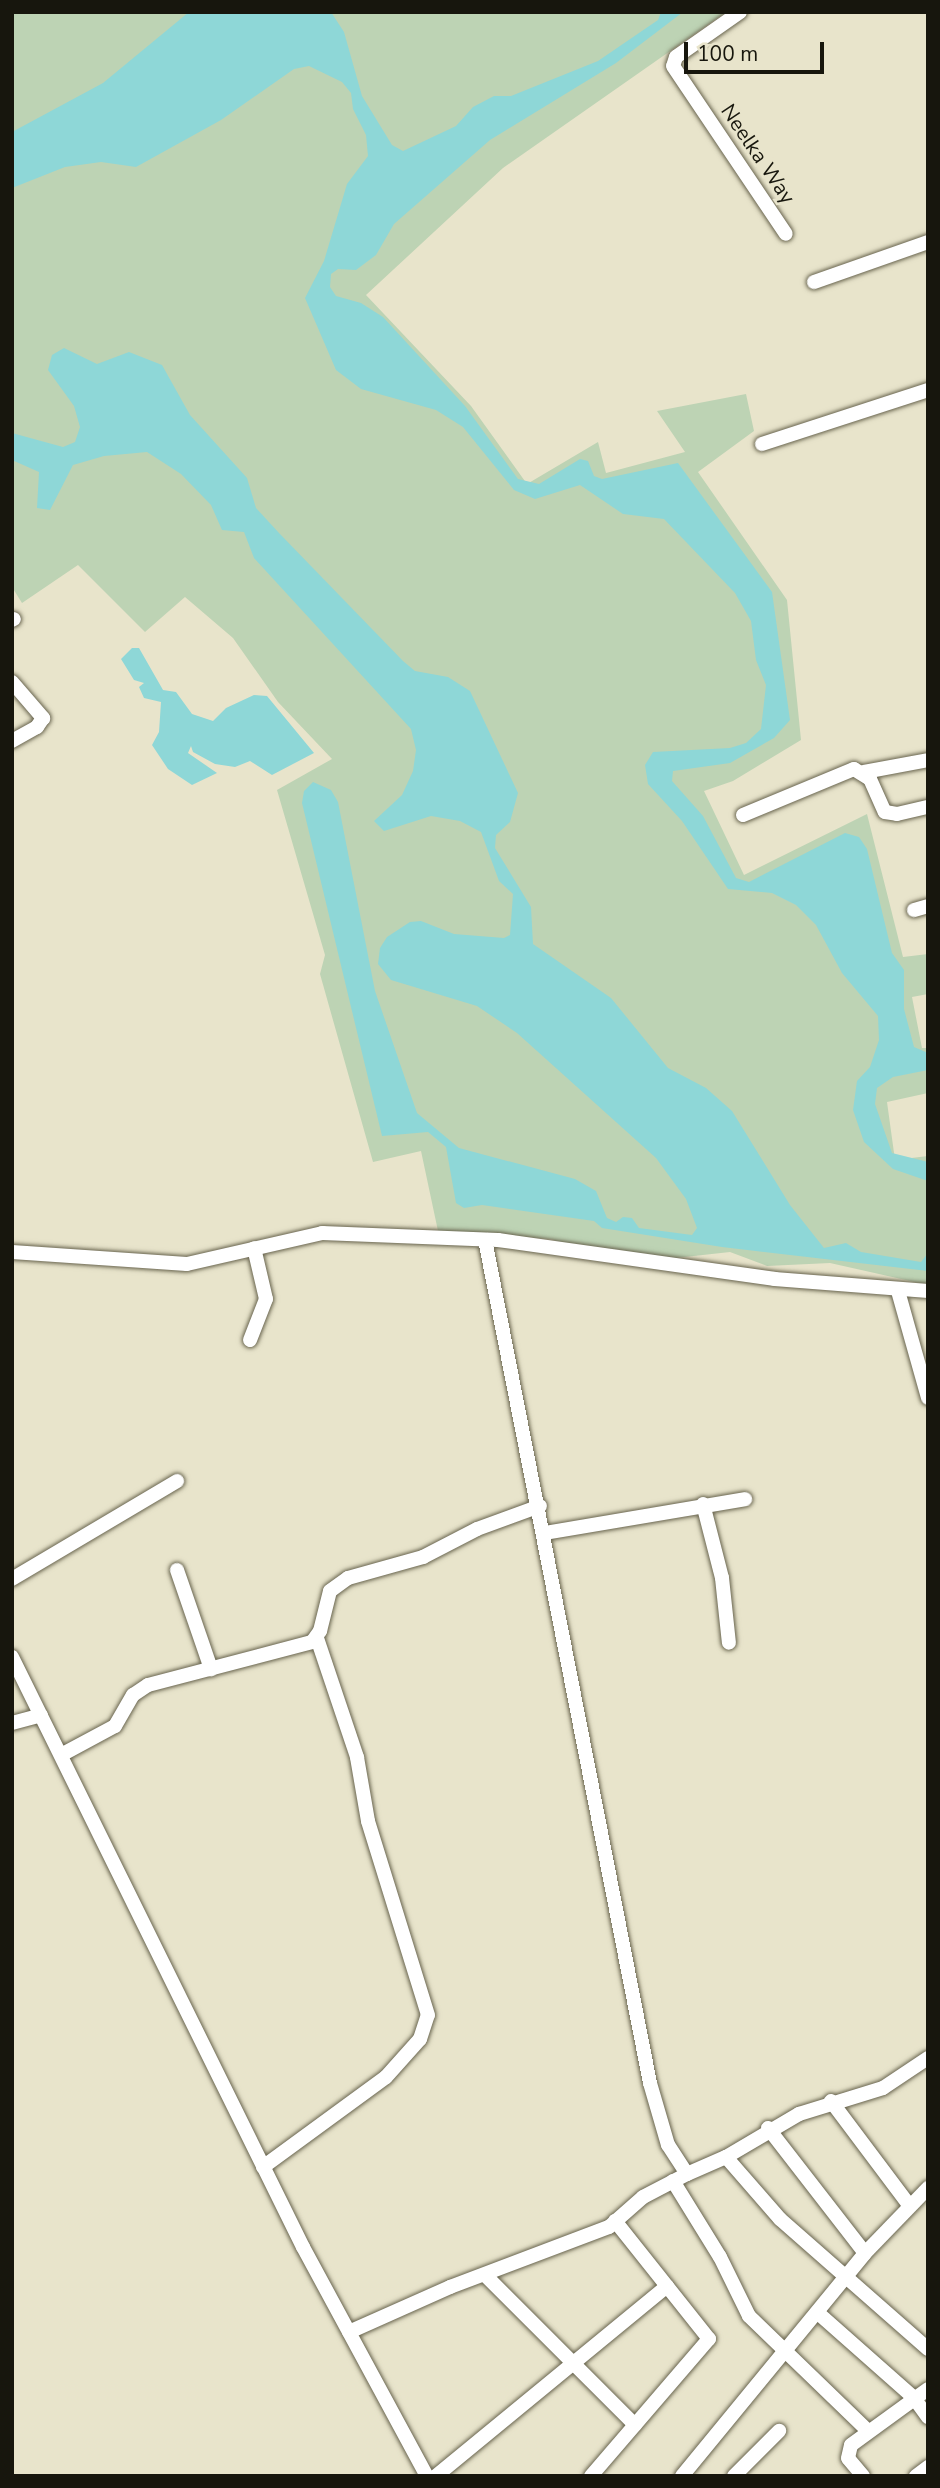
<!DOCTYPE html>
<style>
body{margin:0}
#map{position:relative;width:940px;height:2488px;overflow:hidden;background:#e8e4cb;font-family:"Nunito Sans",sans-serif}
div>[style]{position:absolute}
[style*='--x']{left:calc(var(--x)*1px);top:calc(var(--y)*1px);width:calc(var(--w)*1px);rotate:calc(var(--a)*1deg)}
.green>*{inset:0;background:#bdd3b4}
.water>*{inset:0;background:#8ed7d7}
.roads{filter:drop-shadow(0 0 2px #68644e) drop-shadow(0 0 2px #68644e)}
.minor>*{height:14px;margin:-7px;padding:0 7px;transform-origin:7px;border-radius:7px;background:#fff}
span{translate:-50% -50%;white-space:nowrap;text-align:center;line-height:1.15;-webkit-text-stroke:5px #e8e4cb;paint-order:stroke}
.street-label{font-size:21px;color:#17160d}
.frame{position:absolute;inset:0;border:14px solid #17160d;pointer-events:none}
.scale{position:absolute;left:684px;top:42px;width:140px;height:32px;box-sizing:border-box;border:4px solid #17160d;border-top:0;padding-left:9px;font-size:21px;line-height:24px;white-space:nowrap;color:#17160d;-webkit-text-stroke:5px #e8e4cb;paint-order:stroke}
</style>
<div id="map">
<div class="green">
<i style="clip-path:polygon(12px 12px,726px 12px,503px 168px,366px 295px,471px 406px,527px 484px,598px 442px,606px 473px,685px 452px,657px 411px,746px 394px,754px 431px,698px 472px,787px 600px,801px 740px,733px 781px,704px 791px,744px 875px,867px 814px,903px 957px,928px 954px,928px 994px,912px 997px,922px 1048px,928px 1048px,928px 1093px,887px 1102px,895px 1160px,928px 1156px,928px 1285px,830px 1263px,767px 1266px,730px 1252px,621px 1264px,551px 1239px,438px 1231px,421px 1151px,373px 1162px,320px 974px,325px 955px,277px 790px,332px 759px,278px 702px,233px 638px,185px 597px,145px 632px,78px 565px,22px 603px,12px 587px)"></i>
</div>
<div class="water">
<i style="clip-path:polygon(189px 12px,331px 12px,344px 32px,362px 96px,392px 145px,403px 151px,456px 126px,473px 107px,494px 96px,511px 96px,598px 61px,658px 20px,661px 12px,683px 12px,616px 63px,490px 140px,394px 224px,376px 255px,356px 270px,338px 269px,331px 274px,330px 287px,336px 296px,361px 303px,383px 317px,465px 406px,518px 479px,539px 484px,580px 459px,588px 461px,594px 476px,602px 479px,678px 463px,772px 592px,790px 720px,774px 738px,730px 763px,673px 771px,672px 781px,703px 816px,736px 878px,749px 882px,845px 833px,859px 837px,867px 849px,892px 953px,904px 970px,904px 1009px,914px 1047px,928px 1053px,928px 1070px,893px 1077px,877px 1088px,875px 1104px,892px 1153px,928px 1162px,928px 1181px,893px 1169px,864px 1142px,853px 1110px,857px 1081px,870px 1067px,879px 1040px,878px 1016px,842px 973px,816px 925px,796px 905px,772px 893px,728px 889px,682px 821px,648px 784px,645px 765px,653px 752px,730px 748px,746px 743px,761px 729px,766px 685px,756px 660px,751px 621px,735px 593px,664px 519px,623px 514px,580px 485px,535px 499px,514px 490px,463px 427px,436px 410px,361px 389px,336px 370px,305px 298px,324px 261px,347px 184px,368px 156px,366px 135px,353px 109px,351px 93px,342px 82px,309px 66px,294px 69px,221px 120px,136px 167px,101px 162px,65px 167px,12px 188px,12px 132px,103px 83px)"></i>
<i style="clip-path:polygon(64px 348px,97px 364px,129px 352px,162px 365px,190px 415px,247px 478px,256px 508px,279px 533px,403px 661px,415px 671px,448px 677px,470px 691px,518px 793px,510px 822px,496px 835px,495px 848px,531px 907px,533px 944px,611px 998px,668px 1068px,706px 1088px,732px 1111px,790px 1205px,824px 1248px,846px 1243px,861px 1252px,921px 1262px,928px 1253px,928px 1271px,722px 1247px,602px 1228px,594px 1221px,482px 1205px,464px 1208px,456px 1203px,446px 1147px,428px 1132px,382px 1136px,302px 803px,304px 791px,313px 782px,331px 790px,338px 802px,375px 991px,417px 1113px,459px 1148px,575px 1179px,596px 1191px,607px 1218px,616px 1222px,623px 1217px,632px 1218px,639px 1228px,692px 1235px,697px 1228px,686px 1199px,656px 1158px,517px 1033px,477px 1006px,391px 980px,378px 964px,380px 948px,387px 937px,410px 922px,421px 921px,454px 934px,504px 938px,510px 935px,513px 894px,499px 881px,481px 832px,460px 821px,431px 816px,384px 831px,374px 821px,402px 795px,413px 771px,416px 750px,411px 729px,254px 558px,244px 532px,222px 530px,211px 505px,181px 474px,147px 452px,104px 456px,73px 465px,50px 510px,37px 508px,39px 472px,12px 460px,12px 433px,63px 447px,75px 442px,80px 427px,74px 406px,48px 370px,52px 355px)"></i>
<i style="clip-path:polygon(132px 648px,139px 648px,163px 690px,176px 692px,192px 714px,213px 721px,226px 708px,254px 695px,267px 696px,314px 753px,272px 775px,250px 761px,235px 767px,215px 764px,193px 752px,191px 746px,188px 753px,217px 773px,192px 785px,168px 769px,152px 745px,159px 732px,161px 702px,144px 698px,139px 687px,144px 683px,134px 680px,121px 659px)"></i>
</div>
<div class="roads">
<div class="minor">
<i style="--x:740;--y:12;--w:78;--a:144.9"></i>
<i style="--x:676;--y:57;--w:9;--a:108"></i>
<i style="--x:673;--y:66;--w:202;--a:56.1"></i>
<i style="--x:814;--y:282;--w:121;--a:-19.3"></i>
<i style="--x:762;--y:444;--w:175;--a:-18"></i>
<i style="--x:12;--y:620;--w:2;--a:-27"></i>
<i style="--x:12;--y:682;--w:48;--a:49.3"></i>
<i style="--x:43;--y:718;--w:11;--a:124"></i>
<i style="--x:37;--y:727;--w:29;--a:151"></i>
<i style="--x:864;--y:772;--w:65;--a:-10.6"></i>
<i style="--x:743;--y:815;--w:120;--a:-22.5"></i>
<i style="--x:854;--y:769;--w:19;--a:32"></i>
<i style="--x:870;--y:779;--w:36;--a:66"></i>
<i style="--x:885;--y:812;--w:12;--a:9"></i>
<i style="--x:897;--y:814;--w:32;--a:-13"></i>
<i style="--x:914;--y:910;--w:15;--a:-16"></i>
<i style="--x:12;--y:1252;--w:175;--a:3.9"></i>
<i style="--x:187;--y:1264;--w:139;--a:-12.9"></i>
<i style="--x:322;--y:1233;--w:176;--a:2.3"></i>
<i style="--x:498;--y:1240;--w:280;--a:8"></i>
<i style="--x:775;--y:1279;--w:153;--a:4.5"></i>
<i style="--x:898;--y:1291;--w:111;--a:74.3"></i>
<i style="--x:250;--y:1340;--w:44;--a:-68.7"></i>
<i style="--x:266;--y:1299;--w:52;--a:-103.2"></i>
<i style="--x:703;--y:1504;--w:76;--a:75.6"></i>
<i style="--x:722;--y:1578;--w:65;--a:83.9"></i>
<i style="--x:545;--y:1533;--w:203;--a:-9.6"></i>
<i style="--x:177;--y:1570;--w:105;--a:71"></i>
<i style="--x:12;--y:1579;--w:192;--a:-30.7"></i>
<i style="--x:12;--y:1657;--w:658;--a:63.75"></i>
<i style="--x:303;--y:2247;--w:260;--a:61.6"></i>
<i style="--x:12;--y:1723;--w:30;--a:-15"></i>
<i style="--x:61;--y:1755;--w:61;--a:-28.2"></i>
<i style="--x:115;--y:1726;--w:36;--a:-60"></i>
<i style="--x:133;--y:1695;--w:18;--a:-34"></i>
<i style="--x:148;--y:1685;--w:170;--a:-14.7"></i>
<i style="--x:312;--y:1642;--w:14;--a:-54"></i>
<i style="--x:320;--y:1631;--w:41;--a:-76"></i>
<i style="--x:330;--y:1591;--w:22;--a:-36"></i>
<i style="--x:348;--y:1578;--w:78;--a:-15.6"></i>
<i style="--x:423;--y:1557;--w:61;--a:-27.4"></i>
<i style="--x:477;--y:1529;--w:67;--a:-20.1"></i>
<i style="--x:831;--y:2101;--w:130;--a:53.1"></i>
<i style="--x:768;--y:2128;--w:158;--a:52.2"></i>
<i style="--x:726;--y:2157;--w:82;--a:48.9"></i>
<i style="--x:780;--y:2219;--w:197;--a:41.3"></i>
<i style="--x:263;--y:2167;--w:152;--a:-36.2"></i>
<i style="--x:386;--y:2077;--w:51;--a:-48.2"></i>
<i style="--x:420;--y:2039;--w:25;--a:-72"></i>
<i style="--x:428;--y:2015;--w:203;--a:-107.2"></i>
<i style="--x:368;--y:1821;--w:65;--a:-99.8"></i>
<i style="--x:357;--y:1757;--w:126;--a:-108.6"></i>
<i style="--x:687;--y:2174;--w:43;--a:-23.6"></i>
<i style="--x:726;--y:2157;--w:85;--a:-30.5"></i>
<i style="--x:799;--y:2114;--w:88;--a:-17.2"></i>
<i style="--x:883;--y:2088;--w:54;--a:-33.7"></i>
<i style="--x:673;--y:2181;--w:89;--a:58.3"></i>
<i style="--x:720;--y:2257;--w:66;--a:63.8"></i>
<i style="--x:749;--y:2316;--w:163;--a:44"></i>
<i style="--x:485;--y:2275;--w:212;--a:45"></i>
<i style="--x:818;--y:2313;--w:128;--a:41.5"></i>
<i style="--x:914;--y:2398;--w:24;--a:54"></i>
<i style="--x:349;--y:2332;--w:111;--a:-24"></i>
<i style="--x:450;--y:2287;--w:170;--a:-20.7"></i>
<i style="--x:609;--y:2227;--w:45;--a:-41.4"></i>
<i style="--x:643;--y:2197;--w:50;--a:-27.6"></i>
<i style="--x:687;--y:2174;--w:35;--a:-123"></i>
<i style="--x:668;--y:2145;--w:65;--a:-106.2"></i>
<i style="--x:650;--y:2083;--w:859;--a:-101.07"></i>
<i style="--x:436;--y:2476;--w:299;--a:-39.4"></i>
<i style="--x:591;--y:2476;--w:181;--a:-49.3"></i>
<i style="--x:709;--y:2339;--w:151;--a:-128.5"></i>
<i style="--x:682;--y:2476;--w:288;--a:-50.6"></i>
<i style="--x:865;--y:2253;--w:91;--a:-45.9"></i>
<i style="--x:734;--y:2476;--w:64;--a:-45"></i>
<i style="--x:863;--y:2476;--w:23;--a:-130"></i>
<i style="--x:848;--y:2458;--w:13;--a:-77"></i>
<i style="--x:851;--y:2445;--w:95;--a:-36"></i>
<i style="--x:916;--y:2476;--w:15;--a:-37"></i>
</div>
</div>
<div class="street-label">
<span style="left:758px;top:154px;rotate:56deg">Neelka Way</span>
</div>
<div class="frame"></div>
<div class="scale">100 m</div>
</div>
